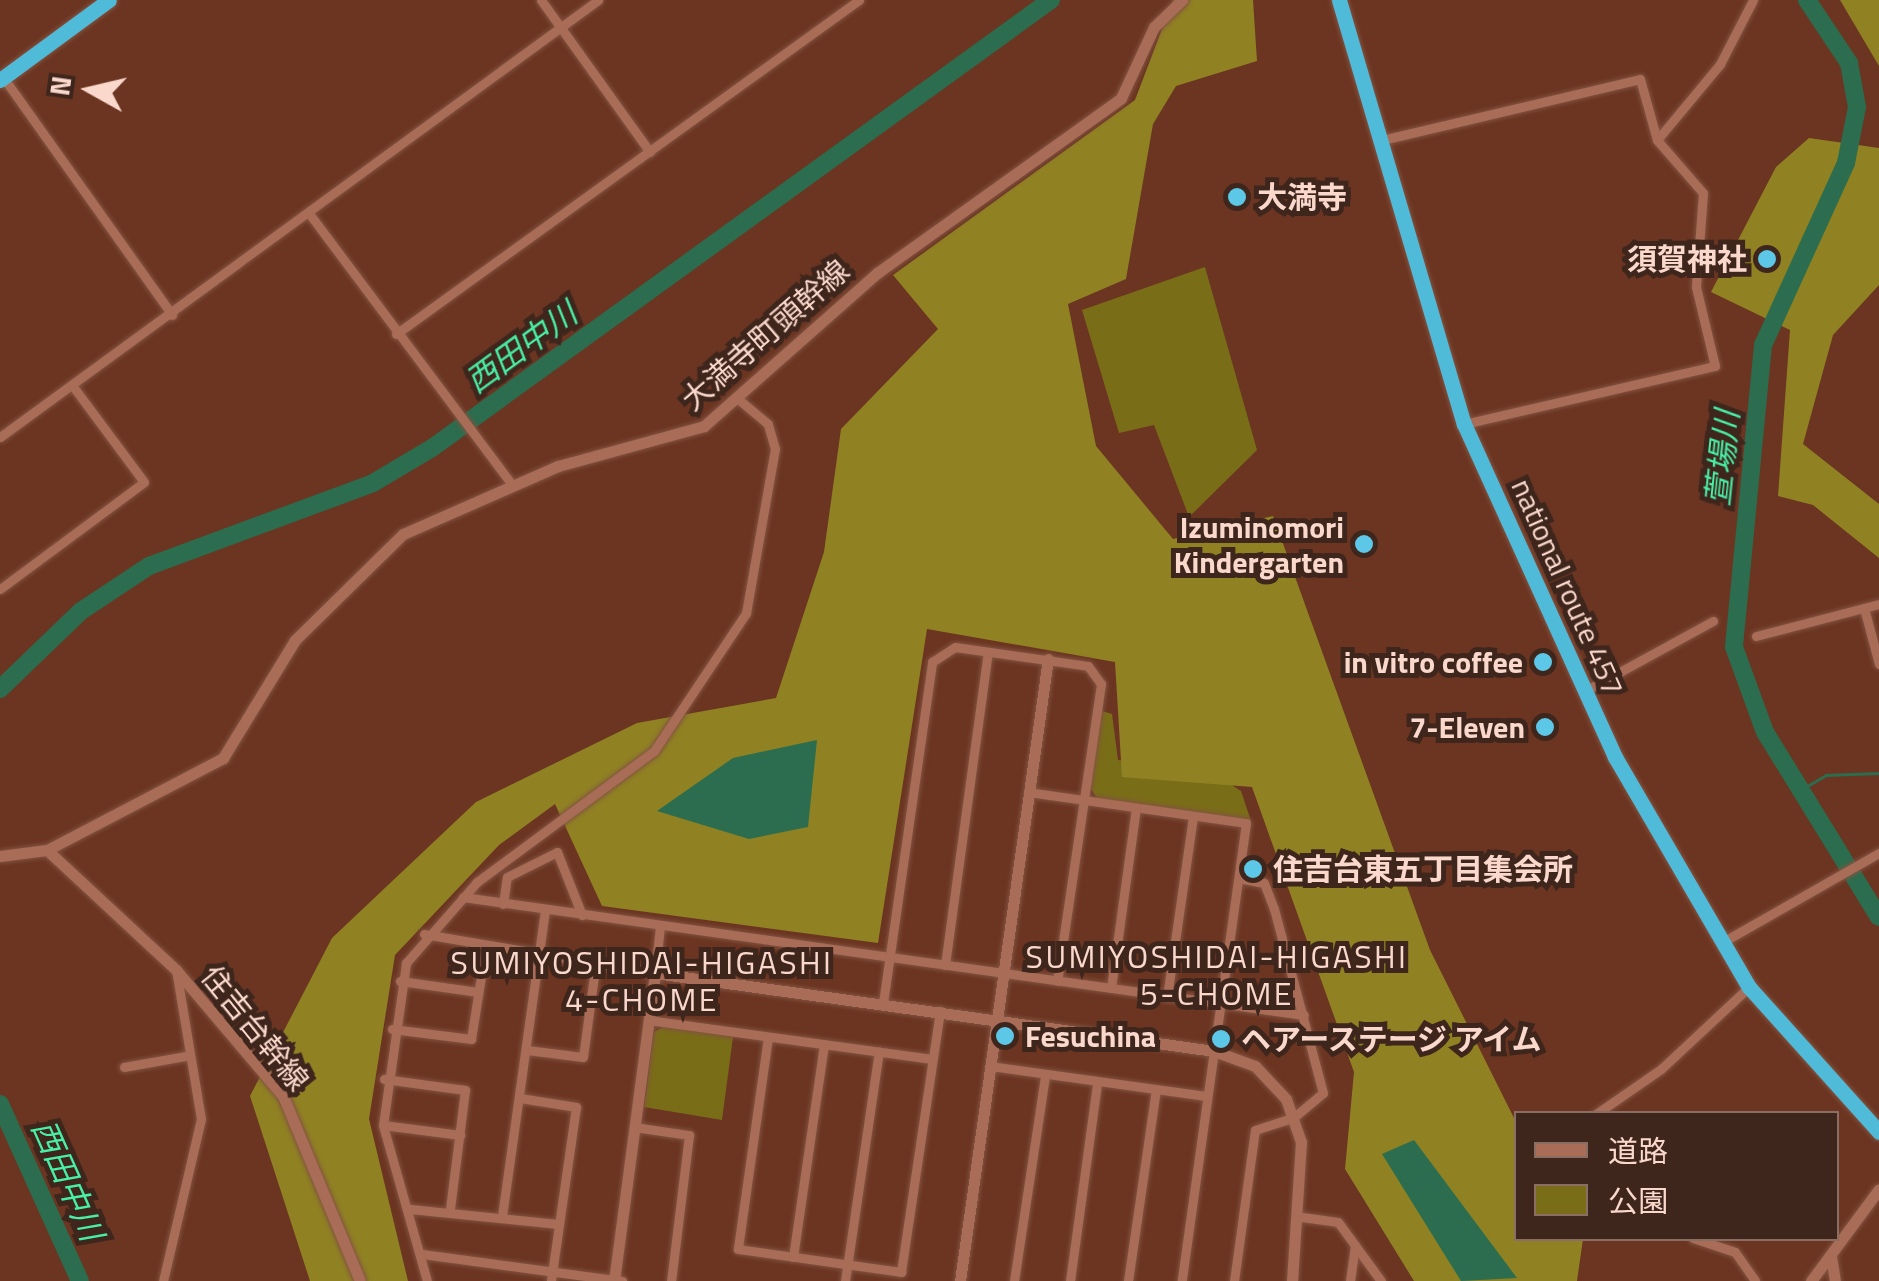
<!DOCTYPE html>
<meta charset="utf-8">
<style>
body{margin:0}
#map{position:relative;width:1879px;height:1281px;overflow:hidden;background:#6b3521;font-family:"Titillium Web","Noto Sans JP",sans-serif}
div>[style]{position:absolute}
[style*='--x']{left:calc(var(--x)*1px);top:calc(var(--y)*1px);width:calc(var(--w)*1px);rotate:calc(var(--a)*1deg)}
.green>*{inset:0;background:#7a6d18}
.forest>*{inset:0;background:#908223}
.water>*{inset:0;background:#2b6d4e}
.stream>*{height:2.5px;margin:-1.25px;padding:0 1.25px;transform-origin:1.25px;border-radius:1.25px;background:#2b6d4e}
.river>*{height:18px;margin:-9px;padding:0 9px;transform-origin:9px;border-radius:9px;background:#2b6d4e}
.roads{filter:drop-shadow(0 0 2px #825341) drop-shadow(0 0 2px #825341)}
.street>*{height:9px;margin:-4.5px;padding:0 4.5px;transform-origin:4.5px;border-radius:4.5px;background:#a86c57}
.secondary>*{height:11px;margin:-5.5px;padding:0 5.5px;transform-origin:5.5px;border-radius:5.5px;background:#a86c57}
.highway>*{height:15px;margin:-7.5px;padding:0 7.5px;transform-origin:7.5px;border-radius:7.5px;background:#50bad9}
.dots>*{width:28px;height:28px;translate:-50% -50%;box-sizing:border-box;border:5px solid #3f261d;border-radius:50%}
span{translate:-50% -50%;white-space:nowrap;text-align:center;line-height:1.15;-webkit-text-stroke:10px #3f261d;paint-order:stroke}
.poi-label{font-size:30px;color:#fad8cc;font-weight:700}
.left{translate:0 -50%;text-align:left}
.right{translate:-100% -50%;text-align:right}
.street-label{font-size:30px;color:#fad8cc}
.water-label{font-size:32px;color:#47efa7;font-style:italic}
.neighbourhood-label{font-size:32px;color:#fad8cc;letter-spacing:2.5px}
.legend{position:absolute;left:1514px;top:1111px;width:325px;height:130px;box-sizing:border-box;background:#3f261d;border:2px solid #8a6d63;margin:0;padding:12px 18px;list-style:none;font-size:30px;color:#fad8cc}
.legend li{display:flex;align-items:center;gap:20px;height:50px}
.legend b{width:50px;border:2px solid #8a6d63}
.north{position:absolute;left:40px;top:40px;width:100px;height:100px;-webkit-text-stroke:8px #3f261d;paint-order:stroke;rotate:278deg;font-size:28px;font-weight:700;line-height:40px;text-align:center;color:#fad8cc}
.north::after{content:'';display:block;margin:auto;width:35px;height:45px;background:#fad8cc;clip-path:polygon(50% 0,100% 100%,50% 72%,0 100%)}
</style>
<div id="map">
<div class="green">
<i style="clip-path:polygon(1205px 267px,1257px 450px,1189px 517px,1154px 425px,1119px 433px,1082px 310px)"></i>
<i style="clip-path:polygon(1102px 711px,1112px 714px,1118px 760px,1213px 773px,1241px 791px,1251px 821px,1097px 798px,1090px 788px)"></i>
<i style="clip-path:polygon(663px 1027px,733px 1037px,722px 1120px,644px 1107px,654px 1032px)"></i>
</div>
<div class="forest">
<i style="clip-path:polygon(1173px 0,1253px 0,1257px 61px,1176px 86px,1153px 124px,1126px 279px,1068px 304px,1096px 446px,1173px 539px,1273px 516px,1430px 950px,1516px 1122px,1516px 1238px,1583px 1239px,1577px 1281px,1414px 1281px,1345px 1169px,1354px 1072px,1252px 787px,1122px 777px,1115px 662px,927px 629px,878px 943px,602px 906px,555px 804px,499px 845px,395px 955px,369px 1119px,408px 1281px,310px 1281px,250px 1096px,332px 938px,476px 802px,637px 723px,776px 698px,824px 552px,841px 429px,938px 329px,893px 275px,1135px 100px)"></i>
<i style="clip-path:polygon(1840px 0,1879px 0,1879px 66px)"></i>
<i style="clip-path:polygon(1809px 138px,1879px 148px,1879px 285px,1833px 335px,1803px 444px,1879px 504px,1879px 558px,1813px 505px,1778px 496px,1790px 330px,1711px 292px,1776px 167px)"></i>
</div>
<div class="water">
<i style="clip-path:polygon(817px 740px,808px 827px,749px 839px,657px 811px,733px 758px)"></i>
<i style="clip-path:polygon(1414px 1140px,1517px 1278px,1461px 1281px,1382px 1154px)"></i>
</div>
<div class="stream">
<i style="--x:0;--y:687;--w:3;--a:-18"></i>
<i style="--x:1802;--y:789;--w:28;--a:-30"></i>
<i style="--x:1826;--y:775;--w:53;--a:-2.2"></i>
</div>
<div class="river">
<i style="--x:1807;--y:0;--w:76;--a:56.3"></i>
<i style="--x:1849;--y:63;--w:45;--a:79.7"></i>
<i style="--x:1857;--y:107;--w:57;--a:101.1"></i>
<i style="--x:1846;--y:163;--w:200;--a:114.5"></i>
<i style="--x:1763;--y:345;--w:303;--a:95.5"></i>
<i style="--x:1734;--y:647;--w:90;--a:70"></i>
<i style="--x:1765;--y:732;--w:217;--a:58.4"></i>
<i style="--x:0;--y:689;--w:112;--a:-43.9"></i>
<i style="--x:81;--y:611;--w:82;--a:-33.5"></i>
<i style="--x:149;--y:566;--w:239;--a:-20.3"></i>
<i style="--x:373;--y:483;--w:69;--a:-30.7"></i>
<i style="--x:432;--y:448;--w:764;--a:-35.9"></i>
<i style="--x:0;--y:1104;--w:194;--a:65.7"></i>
</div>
<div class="roads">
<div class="street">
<i style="--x:541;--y:0;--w:187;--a:54.4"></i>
<i style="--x:3;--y:77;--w:292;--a:54.6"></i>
<i style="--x:1382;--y:140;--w:265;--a:-13.3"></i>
<i style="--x:1640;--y:79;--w:63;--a:74.4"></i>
<i style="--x:1657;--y:140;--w:70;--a:49"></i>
<i style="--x:1703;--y:193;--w:94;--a:94.3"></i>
<i style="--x:1696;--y:287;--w:81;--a:76.5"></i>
<i style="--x:1715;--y:366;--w:258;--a:167"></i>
<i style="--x:1657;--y:140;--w:99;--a:-50.3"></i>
<i style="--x:1720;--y:64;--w:72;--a:-62.7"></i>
<i style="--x:308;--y:212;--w:341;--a:53.2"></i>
<i style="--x:396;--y:334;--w:571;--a:-35.81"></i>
<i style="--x:0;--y:437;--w:741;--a:-36.16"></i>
<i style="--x:0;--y:589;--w:179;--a:-36.6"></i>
<i style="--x:144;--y:482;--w:121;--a:-126.6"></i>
<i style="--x:1864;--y:608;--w:58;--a:75"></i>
<i style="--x:1756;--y:636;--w:127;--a:-14.6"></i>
<i style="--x:1585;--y:691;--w:146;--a:-28.7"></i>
<i style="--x:1028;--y:792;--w:220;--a:8.1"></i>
<i style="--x:1246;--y:823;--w:462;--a:98"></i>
<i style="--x:463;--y:897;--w:849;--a:7.99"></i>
<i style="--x:503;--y:904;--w:27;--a:-82"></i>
<i style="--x:507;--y:877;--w:56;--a:-26.6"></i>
<i style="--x:557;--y:852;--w:68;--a:68.4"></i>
<i style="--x:424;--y:934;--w:234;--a:9.6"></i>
<i style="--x:655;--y:973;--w:47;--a:-83.9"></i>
<i style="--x:1721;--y:943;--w:182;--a:-29.7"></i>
<i style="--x:945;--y:965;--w:316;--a:-82.2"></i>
<i style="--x:400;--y:981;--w:79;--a:8"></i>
<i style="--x:1111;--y:988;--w:182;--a:-82.1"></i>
<i style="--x:1167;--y:997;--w:183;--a:-81.8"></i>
<i style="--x:883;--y:1003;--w:345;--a:-81.8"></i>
<i style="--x:932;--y:662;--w:27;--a:-33"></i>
<i style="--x:955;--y:647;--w:134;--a:8.1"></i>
<i style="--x:1088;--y:666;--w:22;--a:54"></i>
<i style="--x:1101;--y:684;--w:300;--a:98.4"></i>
<i style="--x:648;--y:1020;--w:287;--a:7.8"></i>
<i style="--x:392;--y:1029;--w:80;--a:7.2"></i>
<i style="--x:471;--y:1039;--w:95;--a:-80.9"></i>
<i style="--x:768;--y:1037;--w:214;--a:98.1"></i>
<i style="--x:738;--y:1249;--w:165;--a:8"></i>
<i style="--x:901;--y:1272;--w:264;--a:-81.5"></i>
<i style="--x:527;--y:1050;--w:56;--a:7.1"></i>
<i style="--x:583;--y:1057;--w:97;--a:-82.3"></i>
<i style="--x:990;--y:1066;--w:219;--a:7.9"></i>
<i style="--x:124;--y:1067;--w:63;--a:-10.1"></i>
<i style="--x:384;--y:1079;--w:82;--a:7.7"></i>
<i style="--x:465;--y:1090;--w:119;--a:97.2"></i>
<i style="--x:520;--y:1098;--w:57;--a:9.1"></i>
<i style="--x:576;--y:1107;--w:176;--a:98.2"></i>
<i style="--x:1596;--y:1114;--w:79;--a:-34.7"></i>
<i style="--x:1661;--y:1069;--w:120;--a:-43"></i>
<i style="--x:383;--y:1125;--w:78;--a:7.4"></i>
<i style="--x:634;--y:1127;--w:56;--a:8.3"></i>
<i style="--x:689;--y:1135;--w:147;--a:97"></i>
<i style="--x:410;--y:1209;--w:149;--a:5.8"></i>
<i style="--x:502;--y:1216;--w:309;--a:-82"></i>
<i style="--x:1302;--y:1217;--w:36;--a:8"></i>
<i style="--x:1338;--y:1222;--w:73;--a:53.9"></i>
<i style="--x:1693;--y:1238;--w:44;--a:18.4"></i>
<i style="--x:1735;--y:1252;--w:35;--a:55"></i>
<i style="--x:422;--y:1254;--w:202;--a:7.7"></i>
<i style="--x:793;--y:1257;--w:215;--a:-81.7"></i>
<i style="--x:163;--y:1281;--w:166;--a:-76.8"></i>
<i style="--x:201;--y:1119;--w:151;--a:-99.5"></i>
<i style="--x:427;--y:1281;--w:162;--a:-105.8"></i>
<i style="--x:383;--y:1125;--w:164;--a:-81.9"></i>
<i style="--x:406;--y:963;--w:108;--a:-48.8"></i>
<i style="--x:477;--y:882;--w:220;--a:-36.5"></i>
<i style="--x:654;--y:751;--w:166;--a:-56.3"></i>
<i style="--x:746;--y:613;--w:167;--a:-80"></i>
<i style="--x:775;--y:449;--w:26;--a:-106"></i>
<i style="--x:768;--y:424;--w:39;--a:-140"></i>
<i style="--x:845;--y:1281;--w:232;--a:-81.6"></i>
<i style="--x:1014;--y:1281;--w:207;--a:-81.4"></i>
<i style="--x:1070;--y:1281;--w:200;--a:-82.2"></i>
<i style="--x:1128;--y:1281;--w:193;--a:-81.7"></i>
<i style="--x:1234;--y:1281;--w:152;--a:-82.1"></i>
<i style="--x:1255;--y:1130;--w:40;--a:-18"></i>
<i style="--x:1293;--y:1118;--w:39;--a:-40"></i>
<i style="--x:1323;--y:1093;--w:190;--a:-104.9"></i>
<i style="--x:1274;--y:909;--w:28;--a:-111"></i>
<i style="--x:1264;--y:883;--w:25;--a:-169"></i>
<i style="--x:1350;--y:1281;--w:36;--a:-82"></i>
</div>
<div class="secondary">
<i style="--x:47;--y:850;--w:176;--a:42.9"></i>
<i style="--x:176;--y:970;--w:165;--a:49.7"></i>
<i style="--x:283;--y:1096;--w:200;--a:67.4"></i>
<i style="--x:0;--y:856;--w:47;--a:-7.3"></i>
<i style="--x:47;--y:850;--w:199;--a:-27.6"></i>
<i style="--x:223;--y:758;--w:138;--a:-58.6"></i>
<i style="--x:295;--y:640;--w:151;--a:-44.5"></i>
<i style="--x:403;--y:534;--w:169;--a:-23.7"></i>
<i style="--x:558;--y:466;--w:151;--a:-15.3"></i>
<i style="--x:704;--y:426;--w:231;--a:-41.5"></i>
<i style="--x:877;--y:273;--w:300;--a:-35.6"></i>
<i style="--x:1121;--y:98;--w:78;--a:-65.1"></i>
<i style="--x:1154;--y:27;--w:39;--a:-44"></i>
<i style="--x:1831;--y:1256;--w:25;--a:81"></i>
<i style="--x:614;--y:1281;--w:311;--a:-82.4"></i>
<i style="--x:655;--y:973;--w:564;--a:7.94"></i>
<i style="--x:1214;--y:1051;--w:44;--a:20.1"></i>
<i style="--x:1255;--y:1066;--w:45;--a:46.8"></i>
<i style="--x:1286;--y:1099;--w:46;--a:70.8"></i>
<i style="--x:1301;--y:1142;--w:139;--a:93.7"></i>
<i style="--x:960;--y:1281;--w:628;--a:-81.95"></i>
<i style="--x:1811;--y:1281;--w:114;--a:-53.5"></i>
</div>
<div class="highway">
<i style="--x:1339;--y:0;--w:442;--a:73.6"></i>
<i style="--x:1464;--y:424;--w:366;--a:65.6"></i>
<i style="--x:1615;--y:757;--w:266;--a:59.8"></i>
<i style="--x:1749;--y:987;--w:195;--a:48.1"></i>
<i style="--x:0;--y:80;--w:135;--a:-36.3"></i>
</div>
</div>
<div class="dots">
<i style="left:1237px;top:197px;background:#5cc7e7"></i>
<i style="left:1767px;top:259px;background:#5cc7e7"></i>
<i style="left:1364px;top:544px;background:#5cc7e7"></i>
<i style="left:1543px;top:662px;background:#5cc7e7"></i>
<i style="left:1545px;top:727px;background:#5cc7e7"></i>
<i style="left:1253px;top:869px;background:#5cc7e7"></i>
<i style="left:1005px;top:1036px;background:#5cc7e7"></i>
<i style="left:1221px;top:1039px;background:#5cc7e7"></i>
</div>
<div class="poi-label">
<span class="left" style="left:1257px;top:197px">大満寺</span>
<span class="right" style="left:1747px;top:259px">須賀神社</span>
<span class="right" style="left:1344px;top:544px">Izuminomori<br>Kindergarten</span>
<span class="right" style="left:1523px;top:662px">in vitro coffee</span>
<span class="right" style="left:1525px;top:727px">7-Eleven</span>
<span class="left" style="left:1273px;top:869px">住吉台東五丁目集会所</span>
<span class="left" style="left:1025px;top:1036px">Fesuchina</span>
<span class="left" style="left:1241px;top:1039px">ヘアーステージ アイム</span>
</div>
<div class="street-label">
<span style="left:765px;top:335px;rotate:-41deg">大満寺町頭幹線</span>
<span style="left:1568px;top:587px;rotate:66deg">national route 457</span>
<span style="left:255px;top:1028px;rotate:51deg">住吉台幹線</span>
</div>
<div class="water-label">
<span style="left:521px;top:347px;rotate:-36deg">西田中川</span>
<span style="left:1722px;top:458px;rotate:-84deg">萱場川</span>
<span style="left:68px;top:1180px;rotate:66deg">西田中川</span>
</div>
<div class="neighbourhood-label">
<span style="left:1217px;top:975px">SUMIYOSHIDAI-HIGASHI<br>5-CHOME</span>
<span style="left:642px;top:981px">SUMIYOSHIDAI-HIGASHI<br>4-CHOME</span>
</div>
<ul class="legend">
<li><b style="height:12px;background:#a86c57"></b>道路</li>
<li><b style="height:28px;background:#7a6d18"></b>公園</li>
</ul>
<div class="north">N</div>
</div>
